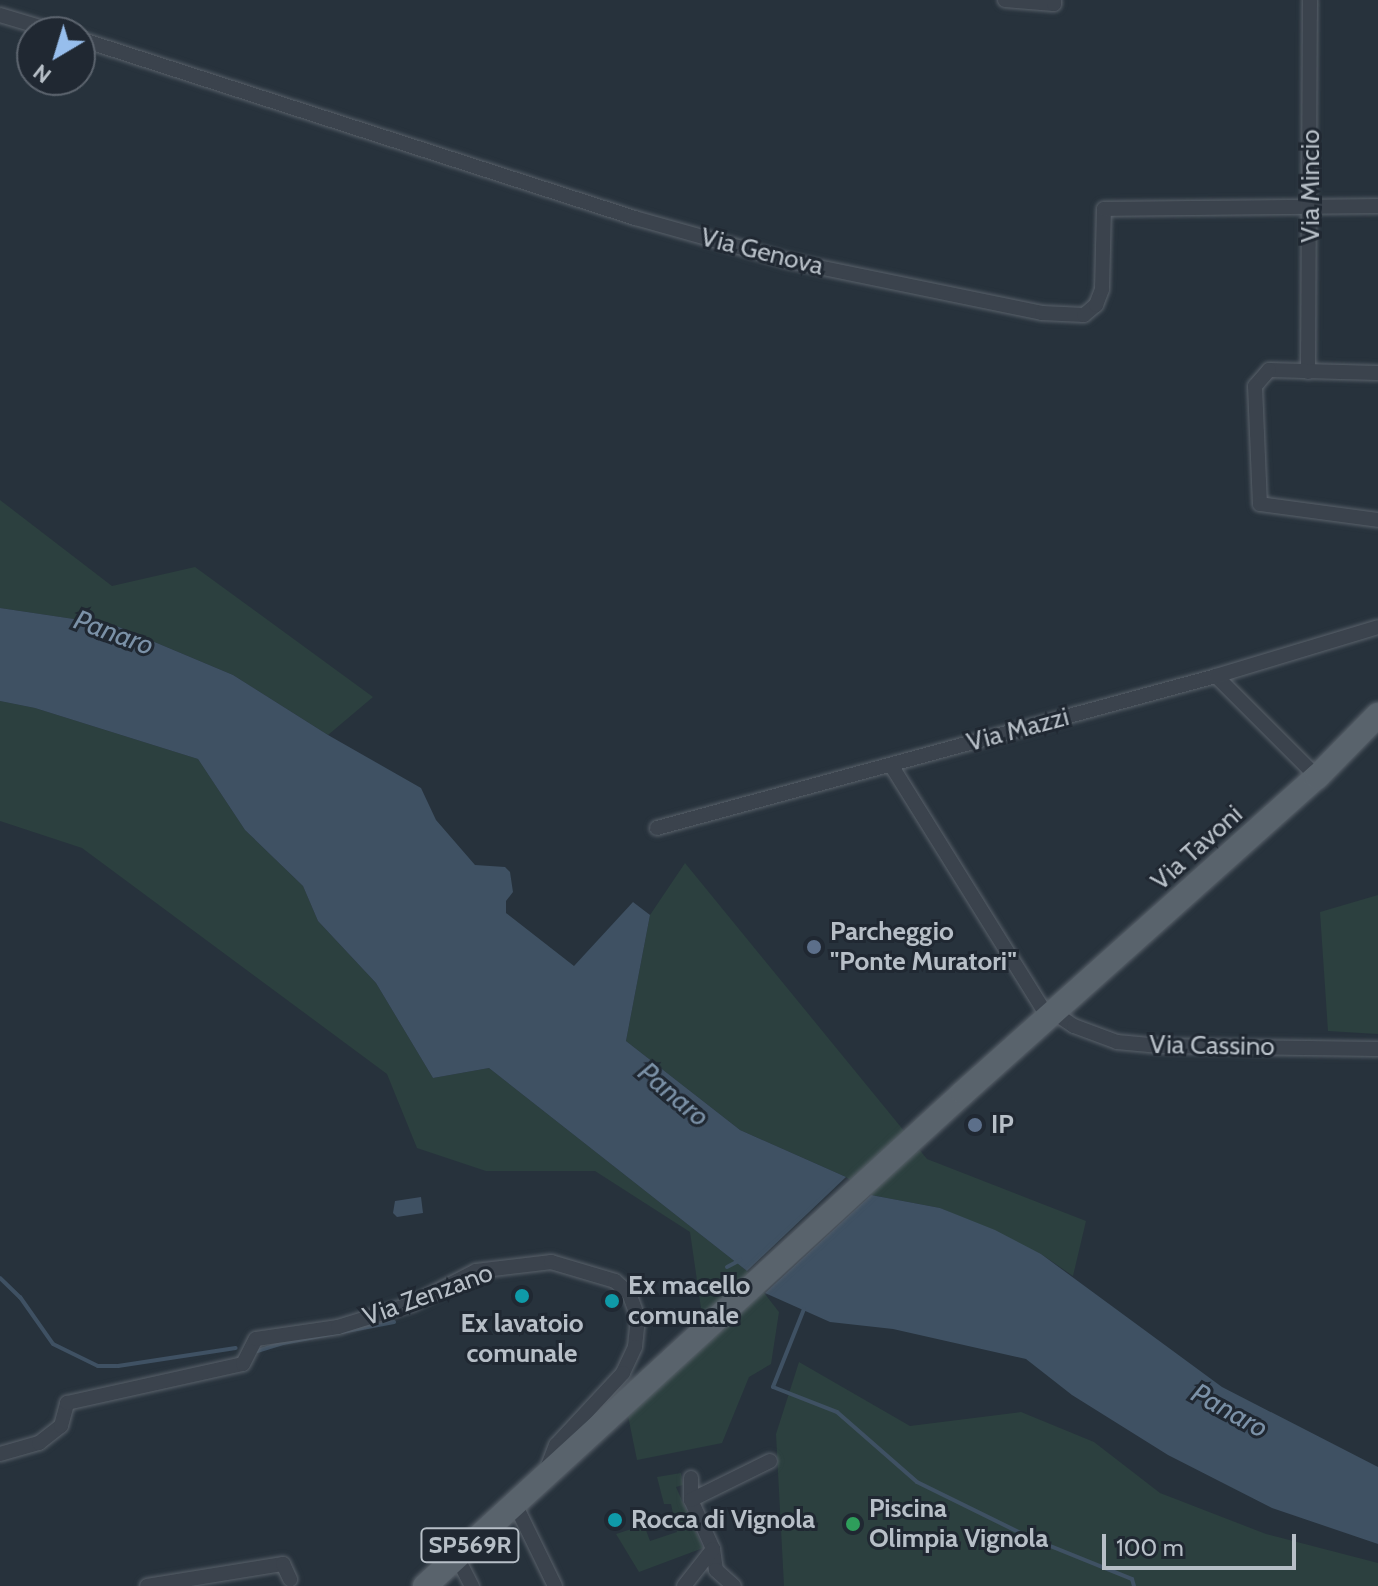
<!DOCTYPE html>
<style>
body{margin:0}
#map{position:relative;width:1378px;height:1586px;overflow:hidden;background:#27323c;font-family:Cabin,sans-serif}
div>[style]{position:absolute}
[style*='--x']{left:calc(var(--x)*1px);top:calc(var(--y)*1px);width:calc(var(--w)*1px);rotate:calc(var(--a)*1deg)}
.green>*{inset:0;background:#2c403f}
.water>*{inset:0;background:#3f5163}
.stream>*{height:4px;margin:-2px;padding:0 2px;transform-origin:2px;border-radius:2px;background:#3f5163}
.roads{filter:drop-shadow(0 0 2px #59616a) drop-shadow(0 0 2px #59616a)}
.street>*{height:14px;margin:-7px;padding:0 7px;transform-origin:7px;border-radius:7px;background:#3b434d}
.primary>*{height:24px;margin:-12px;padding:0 12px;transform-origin:12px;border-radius:12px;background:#59636c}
.dots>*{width:22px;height:22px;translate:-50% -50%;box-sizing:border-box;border:4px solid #202832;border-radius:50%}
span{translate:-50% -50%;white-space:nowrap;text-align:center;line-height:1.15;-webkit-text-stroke:6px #202832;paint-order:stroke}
.shield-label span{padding:2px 6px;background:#202832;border:2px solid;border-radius:6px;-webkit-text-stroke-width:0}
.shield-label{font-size:24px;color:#b7bfc7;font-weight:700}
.street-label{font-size:26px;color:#b7bfc7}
.poi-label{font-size:26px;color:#b7bfc7;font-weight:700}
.left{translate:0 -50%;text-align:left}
.water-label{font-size:28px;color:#7b91a7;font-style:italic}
.north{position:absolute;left:16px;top:16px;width:80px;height:80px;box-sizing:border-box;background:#202832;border:2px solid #5c646e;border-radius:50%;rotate:218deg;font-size:22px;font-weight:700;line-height:32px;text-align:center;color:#b7bfc7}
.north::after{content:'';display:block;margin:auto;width:28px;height:36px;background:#97beec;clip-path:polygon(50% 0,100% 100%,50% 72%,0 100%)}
.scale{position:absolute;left:1102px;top:1534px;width:194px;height:36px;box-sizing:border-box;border:4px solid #b7bfc7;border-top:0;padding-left:10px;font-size:24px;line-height:28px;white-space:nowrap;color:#b7bfc7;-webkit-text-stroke:6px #202832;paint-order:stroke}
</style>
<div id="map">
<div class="green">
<i style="clip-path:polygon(0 500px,112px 586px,195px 567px,373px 697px,328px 735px,233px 675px,114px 625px,0 608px)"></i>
<i style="clip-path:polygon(0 701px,35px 708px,198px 759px,245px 830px,303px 886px,318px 921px,376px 983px,433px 1078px,489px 1068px,747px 1271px,779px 1312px,771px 1364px,749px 1377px,722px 1443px,637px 1460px,628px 1416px,706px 1343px,690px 1232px,595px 1171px,486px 1171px,417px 1148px,387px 1074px,82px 848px,0 821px)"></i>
<i style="clip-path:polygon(685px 863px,927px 1159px,1086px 1221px,1073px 1276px,1041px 1254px,940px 1208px,871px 1195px,846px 1177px,740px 1130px,626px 1041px,650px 915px)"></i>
<i style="clip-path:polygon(1378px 895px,1378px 1034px,1328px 1031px,1320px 912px)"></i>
<i style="clip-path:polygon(799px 1362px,910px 1426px,1021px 1412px,1094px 1442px,1160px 1493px,1266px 1534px,1378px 1563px,1378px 1586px,784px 1586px,776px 1434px)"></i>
<i style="clip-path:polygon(681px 1473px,683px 1485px,676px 1487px,703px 1548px,639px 1572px,616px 1534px,644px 1525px,650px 1541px,677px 1532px,671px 1504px,664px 1504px,657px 1477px)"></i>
</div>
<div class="water">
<i style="clip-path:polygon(0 608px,114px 625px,233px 675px,328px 735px,421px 788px,436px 820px,475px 865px,505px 867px,510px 872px,513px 892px,506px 901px,506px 913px,574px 966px,633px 902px,650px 915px,626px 1041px,740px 1130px,846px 1177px,747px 1271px,489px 1068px,433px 1078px,376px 983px,318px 921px,303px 886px,245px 830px,198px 759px,35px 708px,0 701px)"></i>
<i style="clip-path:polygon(871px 1195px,940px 1208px,995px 1230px,1041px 1254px,1222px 1387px,1378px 1467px,1378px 1544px,1272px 1508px,1168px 1455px,1072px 1395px,1026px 1359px,893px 1329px,830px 1322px,765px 1293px)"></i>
<i style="clip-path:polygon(421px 1197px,423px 1213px,397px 1217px,393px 1213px,395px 1201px)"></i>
</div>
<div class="stream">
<i style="--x:727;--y:1267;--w:15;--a:-28"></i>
<i style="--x:0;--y:1278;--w:28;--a:44"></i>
<i style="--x:20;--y:1297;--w:57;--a:54.9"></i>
<i style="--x:53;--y:1344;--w:50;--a:26.1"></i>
<i style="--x:98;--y:1366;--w:20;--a:0"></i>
<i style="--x:118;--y:1366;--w:119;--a:-8.7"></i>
<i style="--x:804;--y:1309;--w:84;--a:111.7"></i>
<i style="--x:773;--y:1387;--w:69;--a:21.3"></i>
<i style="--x:837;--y:1412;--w:106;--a:41.2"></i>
<i style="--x:917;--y:1482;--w:129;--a:26.2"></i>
<i style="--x:1033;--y:1539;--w:107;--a:22"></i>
<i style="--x:1132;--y:1579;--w:7;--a:74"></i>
<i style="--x:257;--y:1351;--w:27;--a:-17"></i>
<i style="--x:283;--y:1343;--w:113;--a:-10.7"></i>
</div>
<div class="roads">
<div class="street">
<i style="--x:1005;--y:0;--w:49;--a:4.7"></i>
<i style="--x:1054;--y:4;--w:4;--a:-90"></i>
<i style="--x:0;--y:15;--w:59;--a:16.6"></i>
<i style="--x:80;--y:39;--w:583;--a:17.88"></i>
<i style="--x:635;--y:218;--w:160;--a:15.6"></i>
<i style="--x:789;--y:261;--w:258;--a:11.6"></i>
<i style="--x:1042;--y:313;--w:42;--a:2.7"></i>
<i style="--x:1084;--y:315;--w:16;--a:-40"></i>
<i style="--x:1096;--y:305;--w:17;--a:-69"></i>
<i style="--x:1102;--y:289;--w:80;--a:-88.6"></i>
<i style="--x:1104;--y:209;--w:274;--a:-0.6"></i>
<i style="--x:1308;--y:372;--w:372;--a:-89.7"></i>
<i style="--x:1378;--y:373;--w:109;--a:-178.4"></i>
<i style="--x:1269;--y:370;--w:21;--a:131"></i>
<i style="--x:1255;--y:386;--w:118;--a:87.6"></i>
<i style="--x:1260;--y:504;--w:119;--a:7.7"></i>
<i style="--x:1216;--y:676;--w:143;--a:45"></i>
<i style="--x:891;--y:765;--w:297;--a:58.1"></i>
<i style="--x:657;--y:828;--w:579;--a:-15.21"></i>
<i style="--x:1216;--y:676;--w:169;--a:-16.8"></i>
<i style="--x:1053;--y:1012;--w:25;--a:34"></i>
<i style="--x:1074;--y:1026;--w:46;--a:20.4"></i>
<i style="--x:1117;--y:1042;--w:43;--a:5.3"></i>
<i style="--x:1160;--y:1046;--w:218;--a:0.8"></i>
<i style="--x:0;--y:1454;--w:41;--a:-15.8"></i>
<i style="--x:39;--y:1443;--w:28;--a:-38"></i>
<i style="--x:61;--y:1426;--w:24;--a:-75"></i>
<i style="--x:67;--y:1403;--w:180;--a:-12.5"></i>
<i style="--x:243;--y:1364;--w:28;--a:-63"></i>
<i style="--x:256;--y:1339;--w:83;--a:-8.3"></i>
<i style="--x:338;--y:1327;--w:77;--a:-17.3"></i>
<i style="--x:412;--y:1304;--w:72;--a:-27.3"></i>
<i style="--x:476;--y:1271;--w:76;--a:-6.8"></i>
<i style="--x:551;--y:1262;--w:67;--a:16.5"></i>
<i style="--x:615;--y:1281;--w:18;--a:41"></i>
<i style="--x:629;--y:1293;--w:27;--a:70"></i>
<i style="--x:638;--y:1318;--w:29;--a:96"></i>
<i style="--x:635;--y:1347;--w:29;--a:115"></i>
<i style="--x:623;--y:1373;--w:98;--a:132.9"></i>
<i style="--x:556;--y:1445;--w:26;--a:111"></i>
<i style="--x:691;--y:1478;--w:22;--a:90"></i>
<i style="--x:691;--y:1500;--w:54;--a:65.8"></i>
<i style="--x:713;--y:1549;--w:21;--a:82"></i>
<i style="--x:716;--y:1570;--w:24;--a:42"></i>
<i style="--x:691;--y:1500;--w:88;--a:-26.3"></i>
<i style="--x:515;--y:1504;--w:91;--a:64"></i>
<i style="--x:457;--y:1557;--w:33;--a:63"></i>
<i style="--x:147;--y:1586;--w:138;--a:-9.2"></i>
<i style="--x:283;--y:1564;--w:17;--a:65"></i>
<i style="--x:684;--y:1586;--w:47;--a:-51.9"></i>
</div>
<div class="primary">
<i style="--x:425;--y:1586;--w:730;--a:-42.5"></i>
<i style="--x:963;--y:1093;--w:475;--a:-41.8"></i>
<i style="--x:1317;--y:777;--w:87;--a:-45.5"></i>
</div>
</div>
<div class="dots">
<i style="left:814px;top:947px;background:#5c6f8a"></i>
<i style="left:975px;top:1125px;background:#5c6f8a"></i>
<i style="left:522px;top:1296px;background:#0f9aa8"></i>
<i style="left:612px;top:1301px;background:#0f9aa8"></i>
<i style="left:615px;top:1520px;background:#0f9aa8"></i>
<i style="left:853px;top:1524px;background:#2e9e5b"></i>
</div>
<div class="shield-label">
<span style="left:470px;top:1545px">SP569R</span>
</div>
<div class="street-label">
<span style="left:1311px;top:186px;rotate:-90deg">Via Mincio</span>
<span style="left:762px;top:252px;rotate:14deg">Via Genova</span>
<span style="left:1018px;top:730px;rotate:-15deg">Via Mazzi</span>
<span style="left:1197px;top:848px;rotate:-42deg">Via Tavoni</span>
<span style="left:1212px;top:1046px;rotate:1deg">Via Cassino</span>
<span style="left:428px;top:1295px;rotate:-20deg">Via Zenzano</span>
</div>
<div class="poi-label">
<span class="left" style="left:830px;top:947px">Parcheggio<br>"Ponte Muratori"</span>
<span class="left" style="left:991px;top:1125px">IP</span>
<span class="left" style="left:628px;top:1301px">Ex macello<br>comunale</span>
<span style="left:522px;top:1339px">Ex lavatoio<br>comunale</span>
<span class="left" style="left:869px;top:1524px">Piscina<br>Olimpia Vignola</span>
<span class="left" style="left:631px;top:1520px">Rocca di Vignola</span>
</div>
<div class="water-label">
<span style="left:114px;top:632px;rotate:20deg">Panaro</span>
<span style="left:674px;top:1094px;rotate:40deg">Panaro</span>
<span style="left:1230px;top:1410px;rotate:29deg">Panaro</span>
</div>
<div class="north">N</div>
<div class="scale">100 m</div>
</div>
